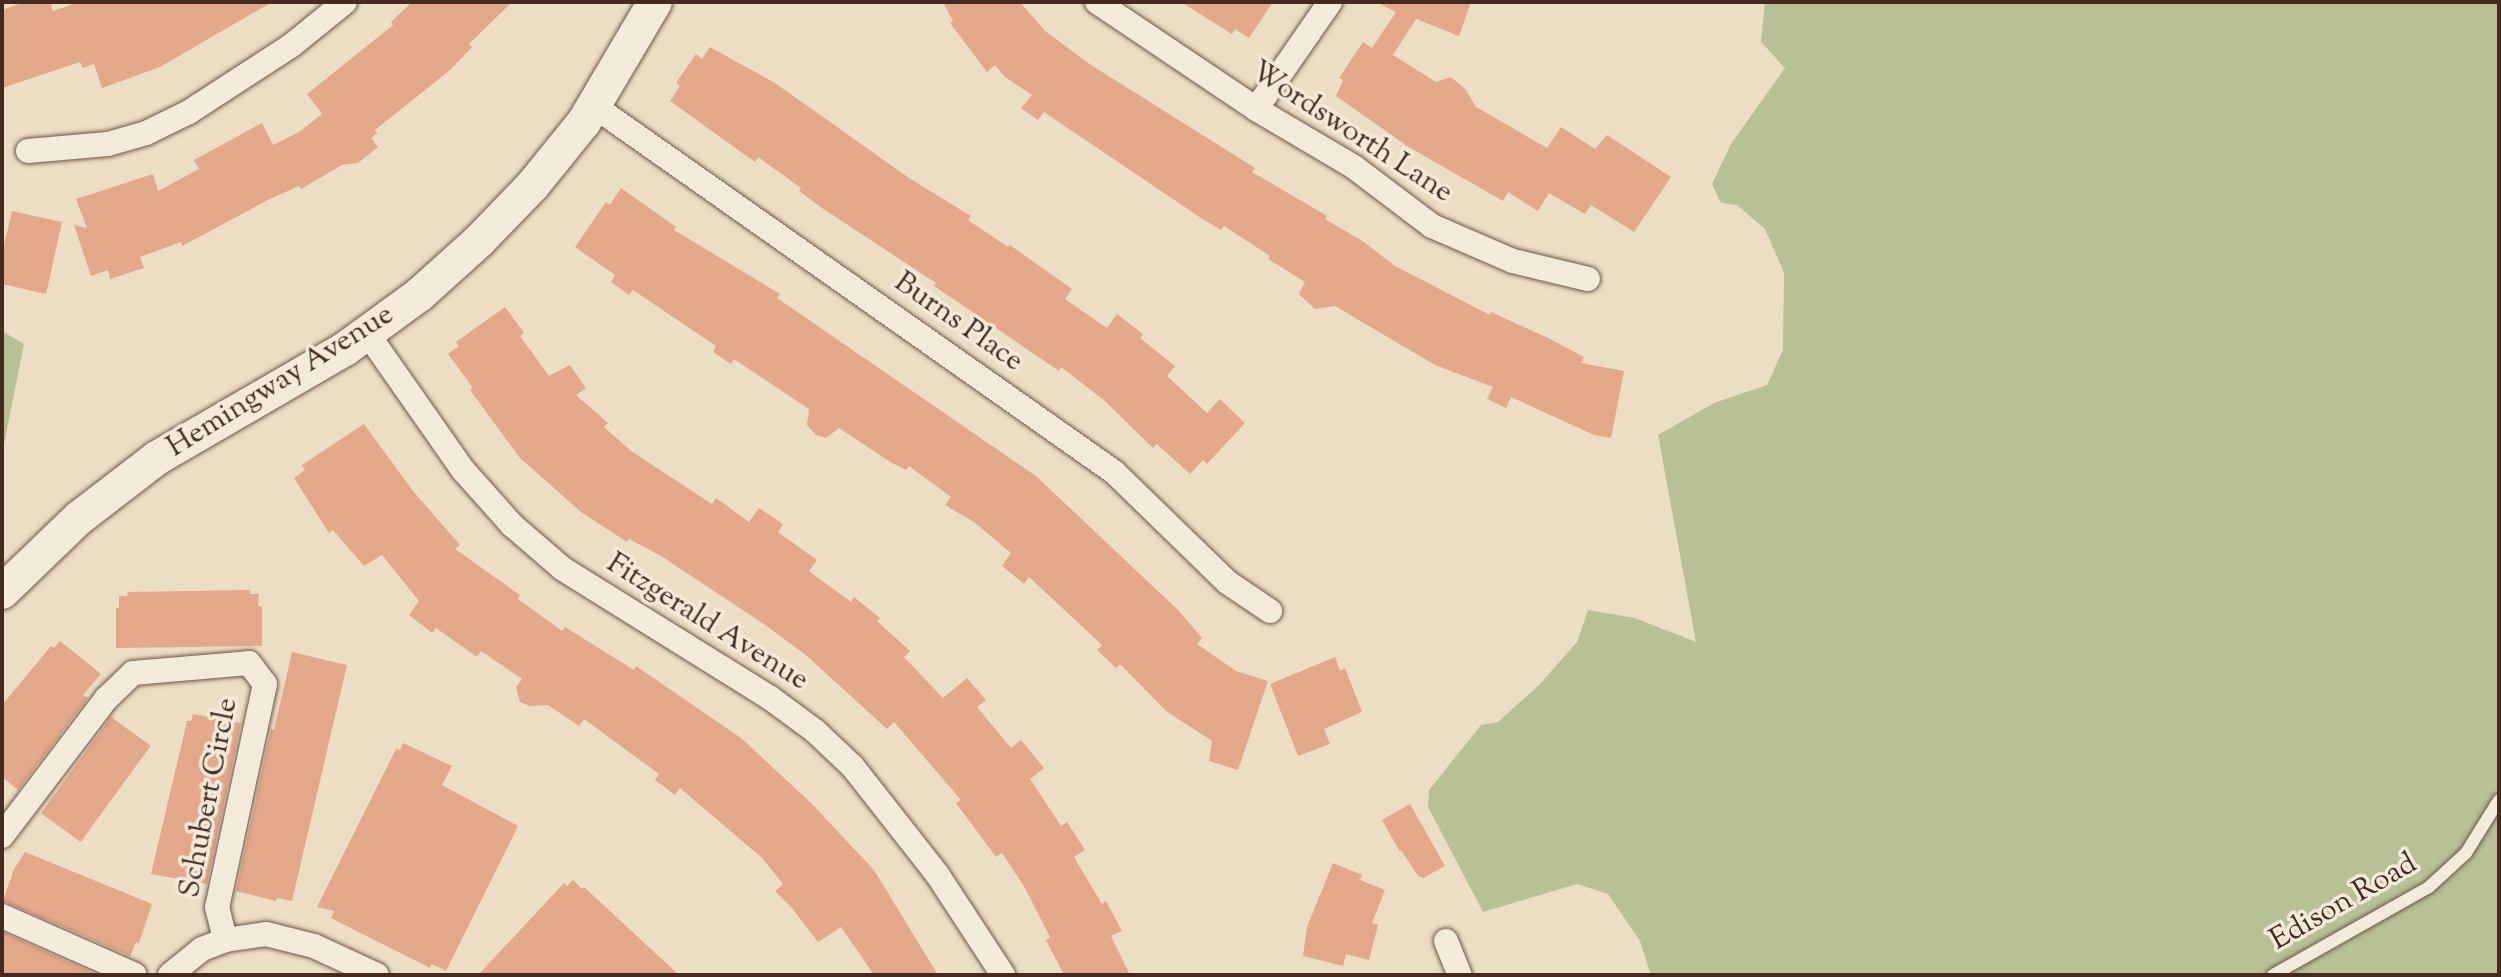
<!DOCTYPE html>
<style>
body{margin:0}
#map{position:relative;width:2501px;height:977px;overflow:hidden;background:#ecdec5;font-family:"Sorts Mill Goudy",serif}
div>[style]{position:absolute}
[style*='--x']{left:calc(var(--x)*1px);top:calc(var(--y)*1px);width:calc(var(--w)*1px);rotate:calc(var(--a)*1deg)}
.green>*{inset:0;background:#b7c195}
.building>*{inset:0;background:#e3a789;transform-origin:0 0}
.roads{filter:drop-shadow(0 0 2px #6f5749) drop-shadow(0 0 2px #6f5749)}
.lane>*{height:12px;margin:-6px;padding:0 6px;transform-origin:6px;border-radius:6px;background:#f3ead9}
.street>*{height:24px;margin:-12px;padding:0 12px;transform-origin:12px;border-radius:12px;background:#f3ead9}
.secondary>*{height:34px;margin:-17px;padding:0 17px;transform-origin:17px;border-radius:17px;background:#f3ead9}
span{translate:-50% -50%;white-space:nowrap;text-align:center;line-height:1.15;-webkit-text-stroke:7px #f3ead9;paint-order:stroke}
.street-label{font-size:30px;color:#452a20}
.frame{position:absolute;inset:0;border:4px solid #452a20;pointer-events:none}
</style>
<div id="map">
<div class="green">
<i style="clip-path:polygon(1765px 2px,2499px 2px,2499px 975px,1651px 975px,1640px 941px,1608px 894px,1577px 884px,1483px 912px,1428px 807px,1429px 790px,1481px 725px,1498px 722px,1539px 685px,1577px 642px,1588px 610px,1635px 618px,1696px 642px,1658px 435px,1714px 403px,1767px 385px,1783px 350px,1784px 273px,1765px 229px,1737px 205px,1721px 203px,1712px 184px,1731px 144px,1785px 68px,1761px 42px)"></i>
<i style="clip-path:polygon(2px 331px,24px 344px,2px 454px)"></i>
</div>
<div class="building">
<i style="clip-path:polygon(25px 2px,50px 2px,53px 11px,79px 2px,272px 2px,160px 67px,102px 88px,94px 64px,83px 68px,80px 62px,2px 88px,2px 10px)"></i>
<i style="clip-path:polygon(412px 2px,512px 2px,469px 44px,472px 47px,449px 71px,375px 130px,377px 133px,371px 138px,378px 147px,358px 163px,342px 165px,301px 189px,299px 186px,268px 200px,182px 246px,181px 242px,140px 257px,144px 268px,110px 279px,108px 270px,91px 276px,74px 225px,87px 228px,76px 199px,153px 174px,158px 191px,199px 169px,194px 160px,262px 123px,273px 145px,299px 132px,322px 114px,307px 94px,393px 25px,391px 22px)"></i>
<i style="clip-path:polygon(943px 2px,1020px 2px,1045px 31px,1091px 65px,1255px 168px,1252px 172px,1327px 216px,1325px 219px,1364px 242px,1395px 266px,1490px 315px,1491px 312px,1548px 338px,1584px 357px,1581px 363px,1624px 371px,1611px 438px,1594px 435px,1511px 397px,1506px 408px,1487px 399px,1493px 387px,1435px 365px,1335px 306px,1315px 309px,1299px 294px,1305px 282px,1268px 259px,1270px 256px,1224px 226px,1221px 230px,1201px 218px,1044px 112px,1038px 120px,1021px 108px,1032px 95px,1005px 77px,995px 65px,987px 72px,950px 23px,953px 21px)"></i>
<i style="clip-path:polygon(1181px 2px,1273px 2px,1249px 38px,1235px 29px,1232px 34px)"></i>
<i style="clip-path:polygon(1376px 2px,1471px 2px,1459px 36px,1416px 19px,1393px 55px,1436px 82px,1451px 77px,1466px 90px,1476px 107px,1547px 148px,1561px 127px,1595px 149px,1607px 135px,1671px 177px,1634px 232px,1591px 205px,1585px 214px,1549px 193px,1538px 211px,1508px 192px,1503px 201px,1407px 146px,1336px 96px,1343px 80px,1339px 78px,1363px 42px,1372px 48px,1396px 12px)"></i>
<i style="clip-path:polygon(710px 47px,775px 83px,909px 178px,971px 216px,968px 220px,1008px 247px,1010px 245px,1072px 289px,1065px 299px,1107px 328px,1117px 314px,1143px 334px,1140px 338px,1175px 366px,1167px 376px,1207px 413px,1220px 399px,1245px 423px,1207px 464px,1203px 460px,1190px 474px,1157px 444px,1153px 448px,1105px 401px,1061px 367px,1059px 371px,1037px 356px,934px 286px,936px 283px,822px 208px,799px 191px,801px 188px,758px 157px,755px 162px,670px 101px,680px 86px,676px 83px,696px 54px,702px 59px)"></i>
<i style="clip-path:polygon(621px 188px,676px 227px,674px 230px,780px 294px,777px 298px,1036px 476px,1179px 611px,1202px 638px,1197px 644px,1236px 671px,1268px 681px,1238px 770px,1209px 761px,1212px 741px,1166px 711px,1120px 664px,1116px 668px,1097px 650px,1102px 645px,1029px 577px,1024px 584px,1002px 566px,1011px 553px,974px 522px,945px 505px,951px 497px,909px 466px,906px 470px,892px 463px,839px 428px,826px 438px,816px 435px,807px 425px,809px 409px,734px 359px,731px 364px,713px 352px,716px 346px,633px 290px,629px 295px,611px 282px,615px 275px,575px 247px,606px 202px,610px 205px)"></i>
<i style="clip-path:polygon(12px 211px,62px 222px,46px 294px,2px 284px,2px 254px)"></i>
<i style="clip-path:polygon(505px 307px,524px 333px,520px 336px,549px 376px,570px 365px,586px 388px,576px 395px,608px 423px,604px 427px,631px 451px,712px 504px,716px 498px,749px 522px,759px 508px,783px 524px,778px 532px,817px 560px,809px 571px,851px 602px,854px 597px,880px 618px,877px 621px,910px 651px,904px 657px,943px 698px,967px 678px,986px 700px,977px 707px,1011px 748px,1021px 740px,1044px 768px,1030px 779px,1061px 826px,1067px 822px,1085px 850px,1074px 857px,1102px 904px,1106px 901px,1122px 931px,1111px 936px,1130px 975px,1064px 975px,1046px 940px,1050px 937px,1025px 888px,1002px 853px,996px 857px,956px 803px,961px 800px,894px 722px,887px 729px,807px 656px,764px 624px,661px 556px,629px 539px,627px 542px,581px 512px,520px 458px,470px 390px,473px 388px,448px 354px,459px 346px,456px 342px)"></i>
<i style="clip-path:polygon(364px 424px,413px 491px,460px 545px,455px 549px,520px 595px,518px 599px,562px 631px,565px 627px,634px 670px,636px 666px,741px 738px,811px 803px,874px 870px,938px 975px,874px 975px,841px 927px,818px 942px,792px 908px,775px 891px,783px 884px,762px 858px,680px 788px,675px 795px,655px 780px,659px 774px,584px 719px,579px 726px,548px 705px,530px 706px,520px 702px,516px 687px,522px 679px,481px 651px,477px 657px,436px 628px,432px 633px,409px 615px,419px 601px,382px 555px,364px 566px,333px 530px,329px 533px,294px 478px,305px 470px,302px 465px)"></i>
<i style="clip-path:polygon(250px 590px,250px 594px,259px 594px,258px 606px,262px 606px,262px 646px,116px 648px,116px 608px,119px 608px,119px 596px,127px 596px,128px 592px)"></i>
<i style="clip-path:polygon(60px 641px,101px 674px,83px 695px,88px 698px,18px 790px,2px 777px,2px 705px,51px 646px,54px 648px)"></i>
<i style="clip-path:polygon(292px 652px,347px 665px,292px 901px,277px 898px,276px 901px,236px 891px,271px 729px,274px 730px)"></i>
<i style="clip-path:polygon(1335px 657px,1340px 671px,1345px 668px,1362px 712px,1324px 729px,1330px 744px,1298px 756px,1270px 684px)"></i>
<i style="clip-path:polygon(193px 714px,241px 723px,207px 884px,151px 874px,187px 721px,191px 721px)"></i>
<i style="left:111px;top:717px;width:49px;height:119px;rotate:36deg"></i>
<i style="clip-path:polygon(403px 743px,452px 766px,442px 785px,518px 826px,446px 971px,432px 964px,430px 968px,331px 918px,334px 911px,317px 907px,396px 749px,400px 750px)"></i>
<i style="clip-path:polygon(1410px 804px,1445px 866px,1423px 878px,1418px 876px,1401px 850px,1400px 852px,1382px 820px)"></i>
<i style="clip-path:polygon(25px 852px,152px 904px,139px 943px,136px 942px,130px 956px,3px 901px,14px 869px)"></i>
<i style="clip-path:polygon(1333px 863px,1362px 875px,1360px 880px,1385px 890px,1372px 923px,1378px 925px,1369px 960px,1346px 954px,1343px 966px,1303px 956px,1307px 927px)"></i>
<i style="clip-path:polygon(573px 880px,582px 889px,584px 887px,679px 975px,478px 975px,564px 883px,567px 886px)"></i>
<i style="clip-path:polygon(2px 932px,98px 975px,2px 975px)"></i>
</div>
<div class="roads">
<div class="lane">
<i style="--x:2273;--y:975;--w:179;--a:-29.4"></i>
<i style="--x:2429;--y:887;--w:50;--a:-42.6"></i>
<i style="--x:2466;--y:853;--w:62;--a:-58.1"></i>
</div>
<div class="street">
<i style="--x:1097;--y:2;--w:192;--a:33.9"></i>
<i style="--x:1256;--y:109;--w:114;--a:30.6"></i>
<i style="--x:1354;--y:167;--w:98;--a:37.1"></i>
<i style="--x:1432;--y:226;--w:88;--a:23.4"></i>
<i style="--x:1513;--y:261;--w:77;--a:13.5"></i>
<i style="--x:594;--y:106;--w:636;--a:35.14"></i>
<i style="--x:1114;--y:472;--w:158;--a:44.2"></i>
<i style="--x:1227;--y:582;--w:52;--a:34"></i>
<i style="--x:1256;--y:109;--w:130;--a:-55.3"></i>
<i style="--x:28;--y:151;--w:80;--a:-5"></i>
<i style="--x:108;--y:144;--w:40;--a:-16"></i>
<i style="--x:146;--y:133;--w:48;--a:-26"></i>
<i style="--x:189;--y:112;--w:123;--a:-33"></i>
<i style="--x:292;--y:45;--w:68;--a:-39.1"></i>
<i style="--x:367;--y:333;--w:167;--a:55"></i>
<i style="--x:463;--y:470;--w:74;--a:48.3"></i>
<i style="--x:512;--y:525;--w:67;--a:40.8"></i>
<i style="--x:563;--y:569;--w:243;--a:31.9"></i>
<i style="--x:769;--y:697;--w:57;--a:36.5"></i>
<i style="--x:815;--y:731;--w:52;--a:43.5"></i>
<i style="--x:853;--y:767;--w:136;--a:51.9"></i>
<i style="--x:937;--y:874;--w:121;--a:56.8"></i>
<i style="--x:2;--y:836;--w:172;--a:-52.8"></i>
<i style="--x:106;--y:699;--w:37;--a:-44"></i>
<i style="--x:133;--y:673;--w:116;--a:-4.9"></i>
<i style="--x:249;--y:663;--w:26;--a:53"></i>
<i style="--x:265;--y:684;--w:228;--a:102.1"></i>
<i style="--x:217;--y:907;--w:34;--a:76"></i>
<i style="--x:2;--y:916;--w:145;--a:23.9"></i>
<i style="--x:1446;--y:941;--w:37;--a:68"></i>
<i style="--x:170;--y:975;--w:41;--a:-39.1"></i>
<i style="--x:202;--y:949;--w:25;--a:-21"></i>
<i style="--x:225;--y:940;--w:41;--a:-8.3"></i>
<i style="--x:266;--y:934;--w:49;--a:14"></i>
<i style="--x:314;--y:946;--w:69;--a:24.7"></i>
</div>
<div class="secondary">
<i style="--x:2;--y:592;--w:107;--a:-43.9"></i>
<i style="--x:79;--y:518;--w:98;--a:-37.6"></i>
<i style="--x:157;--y:458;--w:217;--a:-30.1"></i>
<i style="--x:345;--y:349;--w:92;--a:-36.1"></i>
<i style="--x:419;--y:295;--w:81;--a:-42"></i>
<i style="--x:479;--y:241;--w:78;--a:-46"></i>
<i style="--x:533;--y:185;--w:81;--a:-51"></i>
<i style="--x:584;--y:122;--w:139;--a:-59.4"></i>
</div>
</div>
<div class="street-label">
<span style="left:1351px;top:133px;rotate:33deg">Wordsworth Lane</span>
<span style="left:958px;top:323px;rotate:35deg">Burns Place</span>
<span style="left:281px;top:382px;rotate:-32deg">Hemingway Avenue</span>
<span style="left:707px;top:623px;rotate:32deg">Fitzgerald Avenue</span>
<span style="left:210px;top:798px;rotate:-79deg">Schubert Circle</span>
<span style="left:2344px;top:903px;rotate:-30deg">Edison Road</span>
</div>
<div class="frame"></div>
</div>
